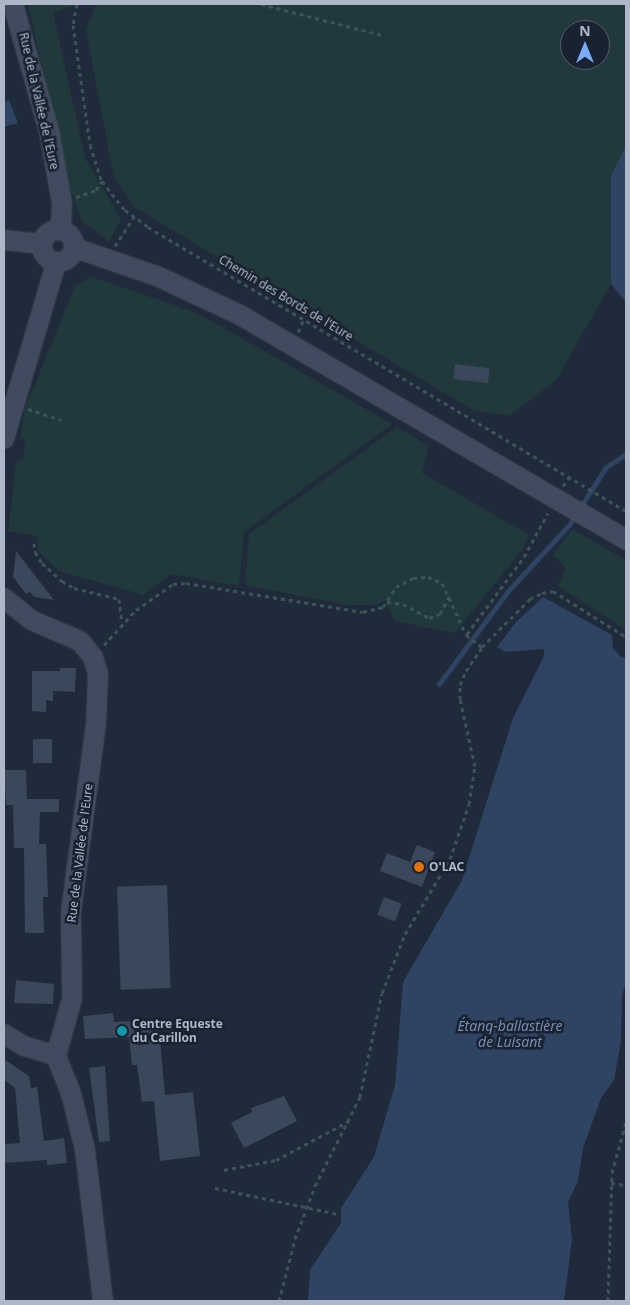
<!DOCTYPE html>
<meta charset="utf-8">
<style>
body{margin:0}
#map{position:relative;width:630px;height:1305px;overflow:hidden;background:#1f2b3b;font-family:"Noto Sans",sans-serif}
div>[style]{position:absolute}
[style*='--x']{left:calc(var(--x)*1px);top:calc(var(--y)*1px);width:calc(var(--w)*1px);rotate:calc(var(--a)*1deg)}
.green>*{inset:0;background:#21383c}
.water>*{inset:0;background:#2f4362}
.stream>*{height:5px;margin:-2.5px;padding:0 2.5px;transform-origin:2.5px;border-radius:2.5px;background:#2f4362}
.building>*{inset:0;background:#3b475b;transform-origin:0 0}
.path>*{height:3px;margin-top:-1.5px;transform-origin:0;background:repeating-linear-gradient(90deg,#3c5456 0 4px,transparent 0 8px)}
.roads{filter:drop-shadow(0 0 1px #4e5766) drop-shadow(0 0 1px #4e5766)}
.secondary>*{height:18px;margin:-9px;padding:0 9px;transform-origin:9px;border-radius:9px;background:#414b5f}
.secondary>.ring{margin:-9px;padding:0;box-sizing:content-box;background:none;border:18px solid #414b5f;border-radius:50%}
.dots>*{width:14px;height:14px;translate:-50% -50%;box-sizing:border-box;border:2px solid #192230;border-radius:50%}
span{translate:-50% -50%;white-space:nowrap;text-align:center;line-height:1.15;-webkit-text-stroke:5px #192230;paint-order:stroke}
.street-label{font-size:12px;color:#aeb7c7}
.poi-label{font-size:12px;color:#aeb7c7;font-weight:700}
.left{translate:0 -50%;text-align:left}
.water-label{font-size:14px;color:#738db2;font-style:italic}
.frame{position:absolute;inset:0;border:5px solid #aeb7c7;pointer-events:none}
.north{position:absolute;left:560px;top:20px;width:50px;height:50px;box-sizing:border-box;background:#192230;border:1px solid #555e6c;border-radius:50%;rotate:0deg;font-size:14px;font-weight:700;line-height:20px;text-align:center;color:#aeb7c7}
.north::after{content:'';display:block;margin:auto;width:18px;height:22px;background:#7babff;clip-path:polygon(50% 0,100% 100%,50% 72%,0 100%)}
</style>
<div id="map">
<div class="green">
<i style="clip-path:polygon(28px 4px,80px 4px,53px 12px,85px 158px,121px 219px,109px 242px,82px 221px,68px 183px)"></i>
<i style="clip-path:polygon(evenodd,96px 4px,626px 4px,626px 146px,611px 176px,611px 284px,556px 380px,509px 416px,473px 410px,134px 207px,114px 178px,86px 30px,96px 4px,570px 30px,600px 30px,600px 60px,570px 60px,570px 30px)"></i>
<i style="clip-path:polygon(92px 277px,197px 313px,392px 424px,244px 532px,239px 586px,171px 574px,144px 595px,59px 571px,38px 551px,37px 536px,8px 531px,16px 461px,23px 460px,25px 439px,20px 439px,24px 411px,75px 286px)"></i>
<i style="clip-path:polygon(397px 427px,429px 446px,422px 473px,529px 535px,522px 550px,455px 633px,395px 621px,385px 601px,374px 605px,348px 605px,245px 585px,249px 534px)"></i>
<i style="clip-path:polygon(572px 529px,626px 560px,626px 630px,558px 586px,566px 568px,553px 555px)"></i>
</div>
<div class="water">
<i style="clip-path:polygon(9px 100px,18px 123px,4px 127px,4px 102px)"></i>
<i style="clip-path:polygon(626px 146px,626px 302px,611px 284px,611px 175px)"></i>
<i style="clip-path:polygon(543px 597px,612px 635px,613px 648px,621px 657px,626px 658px,626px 981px,622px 996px,621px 1041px,614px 1080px,601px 1098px,583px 1148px,578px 1181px,568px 1202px,572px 1240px,564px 1301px,308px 1301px,310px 1270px,341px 1223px,341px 1208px,374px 1157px,395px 1085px,403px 982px,462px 880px,513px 718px,544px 656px,544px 649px,506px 652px,497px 647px,516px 622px)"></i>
</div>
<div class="stream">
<i style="--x:439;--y:684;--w:116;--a:-53.4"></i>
<i style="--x:508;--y:591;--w:90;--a:-47.3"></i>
<i style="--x:569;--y:525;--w:69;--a:-57.5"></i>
<i style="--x:606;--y:467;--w:24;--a:-33"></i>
</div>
<div class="building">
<i style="left:455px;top:364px;width:35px;height:15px;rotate:7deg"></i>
<i style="clip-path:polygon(16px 551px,54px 600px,35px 597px,30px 592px,26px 594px,13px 577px)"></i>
<i style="clip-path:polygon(60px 668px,76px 668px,75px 692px,53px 691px,53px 701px,46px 700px,46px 712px,32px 711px,32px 671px,60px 671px)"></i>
<i style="left:33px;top:739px;width:19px;height:24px"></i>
<i style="clip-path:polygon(4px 770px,26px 770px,27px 799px,59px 799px,59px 812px,40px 812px,39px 844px,46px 844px,48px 897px,43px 897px,44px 933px,25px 933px,24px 848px,14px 848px,13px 805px,6px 805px)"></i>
<i style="clip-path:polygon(417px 845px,435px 852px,422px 887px,380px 871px,387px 853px,410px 862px)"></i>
<i style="left:167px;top:885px;width:103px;height:50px;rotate:88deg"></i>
<i style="left:384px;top:897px;width:19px;height:19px;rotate:21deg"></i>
<i style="clip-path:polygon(16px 980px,54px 984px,53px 1004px,14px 1003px)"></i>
<i style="clip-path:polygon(113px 1013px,114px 1022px,158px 1019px,165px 1095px,193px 1092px,200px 1156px,160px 1161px,154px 1101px,142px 1102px,137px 1065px,132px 1065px,129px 1037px,85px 1039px,83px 1016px)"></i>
<i style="clip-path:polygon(4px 1059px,29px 1076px,31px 1088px,37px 1087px,44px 1141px,64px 1138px,67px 1163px,47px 1165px,47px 1160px,4px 1163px,4px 1144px,20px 1143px,15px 1088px,4px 1080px)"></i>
<i style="clip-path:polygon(105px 1066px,110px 1141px,99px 1142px,89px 1068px)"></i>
<i style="clip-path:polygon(284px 1096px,297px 1121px,244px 1148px,231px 1123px,252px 1112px,251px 1108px)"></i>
</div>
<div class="path">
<i style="--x:77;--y:4;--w:21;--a:101"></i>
<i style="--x:73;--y:25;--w:121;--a:81.9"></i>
<i style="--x:90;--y:145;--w:38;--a:72"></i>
<i style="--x:102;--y:181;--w:37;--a:52"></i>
<i style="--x:125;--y:210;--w:29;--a:36"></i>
<i style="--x:148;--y:227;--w:556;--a:30.72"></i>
<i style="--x:261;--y:4;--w:125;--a:14.4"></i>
<i style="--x:76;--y:197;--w:21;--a:-19"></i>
<i style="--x:96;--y:190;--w:11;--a:-56"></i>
<i style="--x:115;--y:246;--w:35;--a:-57"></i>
<i style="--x:298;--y:332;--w:14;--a:-65"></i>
<i style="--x:28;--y:409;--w:35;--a:18"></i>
<i style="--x:563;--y:486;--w:12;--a:-55"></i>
<i style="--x:34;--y:543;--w:9;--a:84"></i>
<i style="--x:35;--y:552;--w:13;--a:58"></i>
<i style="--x:42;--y:563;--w:27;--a:42"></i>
<i style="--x:62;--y:581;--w:14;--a:30"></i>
<i style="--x:74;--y:588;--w:46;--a:13.7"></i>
<i style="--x:119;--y:599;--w:23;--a:83"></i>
<i style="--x:387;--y:602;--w:16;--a:7"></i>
<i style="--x:403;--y:604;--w:30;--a:28"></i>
<i style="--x:429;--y:618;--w:12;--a:-20"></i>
<i style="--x:440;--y:614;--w:21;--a:-62"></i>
<i style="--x:467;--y:634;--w:96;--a:-53.5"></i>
<i style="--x:524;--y:557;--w:50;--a:-61.4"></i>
<i style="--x:104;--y:645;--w:47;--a:-47.6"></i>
<i style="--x:136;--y:610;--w:45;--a:-35.1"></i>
<i style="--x:173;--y:584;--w:13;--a:-4"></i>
<i style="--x:186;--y:583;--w:179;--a:9.3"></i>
<i style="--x:363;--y:612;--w:21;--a:-14"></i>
<i style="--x:383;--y:607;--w:24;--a:-57"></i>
<i style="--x:396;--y:587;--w:19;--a:-28"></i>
<i style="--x:413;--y:578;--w:15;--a:-4"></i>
<i style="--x:428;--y:577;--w:15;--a:23"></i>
<i style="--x:442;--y:583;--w:57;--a:65.2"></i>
<i style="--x:466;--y:635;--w:20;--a:37"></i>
<i style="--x:224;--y:1170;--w:53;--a:-10.9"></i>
<i style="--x:276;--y:1160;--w:83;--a:-28.1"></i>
<i style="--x:611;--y:1183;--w:15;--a:8"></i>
<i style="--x:215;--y:1188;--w:126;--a:11.9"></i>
<i style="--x:279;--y:1301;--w:64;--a:-75.5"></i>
<i style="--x:295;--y:1239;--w:57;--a:-69.3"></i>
<i style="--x:315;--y:1186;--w:100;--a:-63.2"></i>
<i style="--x:360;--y:1097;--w:106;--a:-78.1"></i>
<i style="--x:382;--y:993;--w:63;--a:-68.7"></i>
<i style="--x:405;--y:934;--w:87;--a:-59"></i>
<i style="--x:450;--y:859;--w:58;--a:-70.9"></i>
<i style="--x:469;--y:804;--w:38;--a:-81"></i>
<i style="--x:475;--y:766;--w:69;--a:-102.6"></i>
<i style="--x:460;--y:699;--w:14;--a:-90"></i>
<i style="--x:460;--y:685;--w:15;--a:-67"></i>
<i style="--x:466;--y:671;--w:29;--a:-56"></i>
<i style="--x:482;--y:647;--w:68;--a:-45"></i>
<i style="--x:530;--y:599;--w:13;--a:-27"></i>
<i style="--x:542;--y:593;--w:11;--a:-10"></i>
<i style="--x:553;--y:591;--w:86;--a:32.2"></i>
<i style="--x:608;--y:1301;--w:128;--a:-88.2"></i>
<i style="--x:612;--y:1173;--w:53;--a:-74.6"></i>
</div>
<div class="roads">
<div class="secondary">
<i style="--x:13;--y:4;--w:132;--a:74.2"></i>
<i style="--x:49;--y:131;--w:73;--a:79.8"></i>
<i style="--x:62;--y:203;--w:27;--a:92"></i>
<i class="ring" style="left:42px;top:230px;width:14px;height:14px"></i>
<i style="--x:4;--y:240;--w:38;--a:6"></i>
<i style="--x:75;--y:248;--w:87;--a:18.9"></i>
<i style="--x:157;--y:276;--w:92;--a:25.2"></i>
<i style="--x:240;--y:315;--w:447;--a:30.2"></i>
<i style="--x:4;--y:439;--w:184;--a:-73.5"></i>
<i style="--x:4;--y:598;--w:35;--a:39"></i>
<i style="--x:31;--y:620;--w:53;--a:23.2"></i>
<i style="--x:80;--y:641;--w:21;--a:51"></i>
<i style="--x:93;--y:657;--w:17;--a:73"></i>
<i style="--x:98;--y:673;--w:51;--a:92.2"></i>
<i style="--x:96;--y:724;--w:190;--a:97.6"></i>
<i style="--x:71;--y:912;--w:87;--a:89.3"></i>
<i style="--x:72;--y:999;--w:59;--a:105.7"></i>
<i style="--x:56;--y:1056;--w:40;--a:68"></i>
<i style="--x:71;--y:1093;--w:59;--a:76.2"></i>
<i style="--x:85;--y:1150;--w:152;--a:83.2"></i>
<i style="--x:4;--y:1034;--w:23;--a:31"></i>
<i style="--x:24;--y:1046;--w:34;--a:17"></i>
</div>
</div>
<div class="dots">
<i style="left:419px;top:867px;background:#e8710a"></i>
<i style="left:122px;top:1031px;background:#0f9aa8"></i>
</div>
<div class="street-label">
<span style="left:39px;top:101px;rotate:77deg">Rue de la Vallée de l'Eure</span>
<span style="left:286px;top:298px;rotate:31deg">Chemin des Bords de l'Eure</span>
<span style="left:80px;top:853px;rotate:-83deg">Rue de la Vallée de l'Eure</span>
</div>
<div class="poi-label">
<span class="left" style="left:429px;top:867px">O'LAC</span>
<span class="left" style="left:132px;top:1031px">Centre Equeste<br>du Carillon</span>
</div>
<div class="water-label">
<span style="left:510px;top:1034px">Étang-ballastière<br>de Luisant</span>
</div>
<div class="frame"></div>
<div class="north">N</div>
</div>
